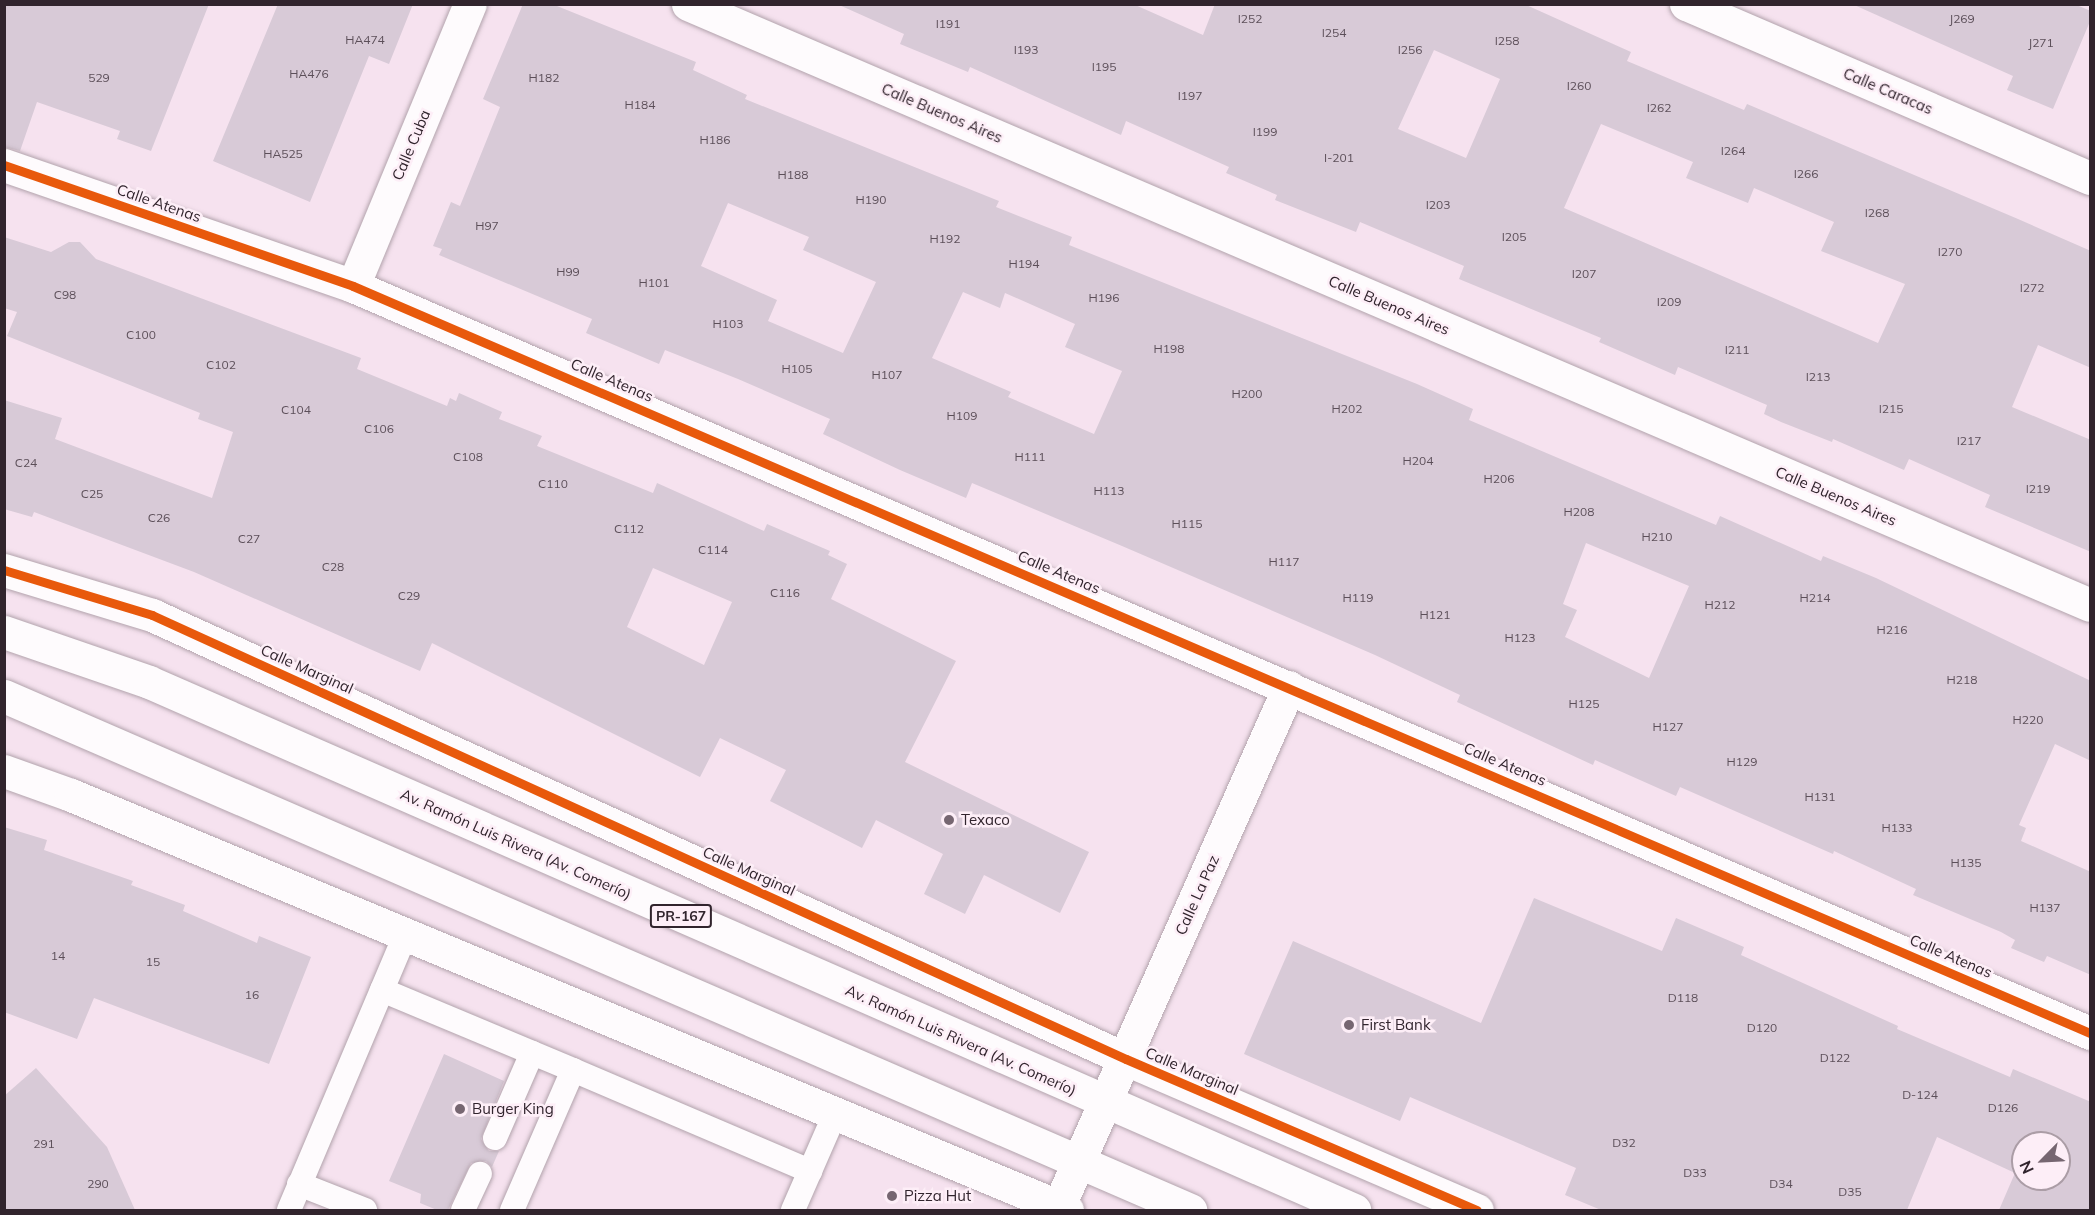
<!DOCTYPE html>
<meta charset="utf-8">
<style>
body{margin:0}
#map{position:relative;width:2095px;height:1215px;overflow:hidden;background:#f6e2ef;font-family:Mulish,sans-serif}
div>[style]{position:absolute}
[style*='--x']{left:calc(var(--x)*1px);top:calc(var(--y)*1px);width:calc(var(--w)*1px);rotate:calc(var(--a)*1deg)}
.building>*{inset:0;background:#d8cad7}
.roads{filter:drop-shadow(0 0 2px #b2a3ac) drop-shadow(0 0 2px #b2a3ac)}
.service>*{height:24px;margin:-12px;padding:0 12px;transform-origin:12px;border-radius:12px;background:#fefbfd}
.minor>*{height:33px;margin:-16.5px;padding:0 16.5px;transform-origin:16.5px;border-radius:16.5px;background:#fefbfd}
.primary>*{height:33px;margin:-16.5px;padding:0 16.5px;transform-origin:16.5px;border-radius:16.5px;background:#fefbfd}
.cycleway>*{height:9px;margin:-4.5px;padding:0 4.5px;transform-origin:4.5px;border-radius:4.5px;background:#e8590c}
.dots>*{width:16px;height:16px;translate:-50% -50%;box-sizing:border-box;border:3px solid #fdeef7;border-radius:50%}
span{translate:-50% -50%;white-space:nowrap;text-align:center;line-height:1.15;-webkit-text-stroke:5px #fdeef7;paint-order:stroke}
.number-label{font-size:12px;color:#5c4f59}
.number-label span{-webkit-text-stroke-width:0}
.shield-label span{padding:2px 4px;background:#fdeef7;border:2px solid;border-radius:4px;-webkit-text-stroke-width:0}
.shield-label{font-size:14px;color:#31242d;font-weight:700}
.street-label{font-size:15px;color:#31242d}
.poi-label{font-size:15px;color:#31242d}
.left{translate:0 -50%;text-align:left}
.frame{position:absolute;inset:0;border:6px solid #31242d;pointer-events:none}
.north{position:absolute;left:2011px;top:1131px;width:60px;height:60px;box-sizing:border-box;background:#fdeef7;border:2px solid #ab9da6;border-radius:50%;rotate:246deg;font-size:16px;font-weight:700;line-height:24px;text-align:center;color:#31242d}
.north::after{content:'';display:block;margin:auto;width:21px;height:27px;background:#766671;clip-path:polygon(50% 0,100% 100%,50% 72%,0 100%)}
</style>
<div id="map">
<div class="building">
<i style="clip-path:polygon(4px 4px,209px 4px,151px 151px,117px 139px,120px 131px,37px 102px,20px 151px,4px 147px)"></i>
<i style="clip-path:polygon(278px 4px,413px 4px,389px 64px,369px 56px,310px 202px,213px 161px)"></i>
<i style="clip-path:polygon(evenodd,523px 4px,552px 4px,696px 62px,693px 70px,747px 95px,745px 99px,999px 201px,996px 207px,1072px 237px,1069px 245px,1417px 384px,1473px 409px,1469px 420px,1716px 525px,1720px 516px,1821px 561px,1823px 556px,1876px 578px,2091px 681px,2091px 761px,2055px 744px,2019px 825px,2026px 828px,2021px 841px,2091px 872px,2091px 975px,2047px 956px,2044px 962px,2011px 948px,2015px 940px,2001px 932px,1913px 895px,1916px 889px,1834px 851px,1833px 854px,1680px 787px,1676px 796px,1595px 760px,1593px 765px,1457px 702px,1460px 695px,1375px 655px,1122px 546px,972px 483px,966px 498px,900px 470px,823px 434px,830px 419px,738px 379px,665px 350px,659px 364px,586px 333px,592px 319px,439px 255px,442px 249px,433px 246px,451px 202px,460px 206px,500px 107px,483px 99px,523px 4px,728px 203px,809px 237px,803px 250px,876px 282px,843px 353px,768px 321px,777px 300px,701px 266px,728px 203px,523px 4px,963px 292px,1000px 308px,1005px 293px,1075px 324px,1065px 347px,1122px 371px,1094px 434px,1008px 397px,1011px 392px,932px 358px,963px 292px,523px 4px,1586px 543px,1689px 586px,1649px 678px,1565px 637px,1577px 610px,1563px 604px,1586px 543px)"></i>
<i style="clip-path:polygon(evenodd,837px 4px,1133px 4px,1203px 35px,1215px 4px,1524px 4px,1631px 52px,1627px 61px,1744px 110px,1747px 104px,2018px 219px,2091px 251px,2091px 368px,2038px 345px,2012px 407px,2091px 440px,2091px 552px,1985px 507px,1990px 495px,1909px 459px,1904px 470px,1833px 439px,1832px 442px,1781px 422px,1764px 414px,1767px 405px,1678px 367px,1675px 375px,1599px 342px,1601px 338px,1459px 279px,1464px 266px,1360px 222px,1356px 232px,1275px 200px,1277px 195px,1226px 173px,1229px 167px,1126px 121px,1121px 135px,970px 67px,968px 72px,900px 44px,904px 34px,837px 4px,1434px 50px,1500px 79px,1466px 158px,1398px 129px,1434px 50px,837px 4px,1601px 124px,1693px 162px,1686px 178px,1748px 203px,1754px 188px,1834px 222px,1821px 251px,1905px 284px,1878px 343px,1564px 208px,1601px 124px)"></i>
<i style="clip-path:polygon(1852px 4px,2074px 4px,2091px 11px,2091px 19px,2053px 109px,2007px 90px,2013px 76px)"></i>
<i style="clip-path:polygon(evenodd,4px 237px,51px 252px,69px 242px,80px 242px,96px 259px,361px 358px,357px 369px,447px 406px,450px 398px,456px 401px,459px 393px,502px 412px,499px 419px,542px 436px,537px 446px,653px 493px,657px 483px,764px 531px,767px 524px,830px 551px,828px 555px,847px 564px,831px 599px,956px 661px,905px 762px,1089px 852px,1060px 913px,984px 875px,965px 914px,924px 894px,943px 854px,876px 820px,862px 848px,770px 801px,786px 770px,720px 738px,700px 777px,432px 643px,420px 671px,194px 572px,34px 512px,32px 517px,4px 509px,4px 400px,62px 418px,55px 439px,212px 498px,233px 432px,198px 419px,200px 413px,7px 336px,17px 312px,4px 308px,4px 237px,653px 568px,732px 602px,704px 665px,627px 627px,653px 568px)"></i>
<i style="clip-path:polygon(4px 827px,47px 840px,44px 850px,133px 881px,131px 885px,185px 905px,183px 911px,257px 943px,259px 936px,311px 957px,269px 1064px,94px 998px,77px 1039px,4px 1012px)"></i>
<i style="clip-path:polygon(evenodd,1534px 898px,1662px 951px,1676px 918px,1744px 947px,1741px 955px,1898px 1026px,1897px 1029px,2010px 1077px,2013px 1069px,2091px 1102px,2091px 1210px,1999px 1210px,2015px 1173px,1937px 1137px,1907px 1210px,1601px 1210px,1565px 1195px,1576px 1168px,1410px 1097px,1400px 1121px,1244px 1054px,1293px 941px,1481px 1023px,1534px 898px,2023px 1143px,2059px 1143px,2059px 1179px,2023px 1179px,2023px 1143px)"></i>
<i style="clip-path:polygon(444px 1054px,504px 1081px,481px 1139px,489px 1151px,499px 1151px,492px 1167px,486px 1161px,471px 1163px,448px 1210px,437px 1210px,420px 1203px,421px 1194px,389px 1181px)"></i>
<i style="clip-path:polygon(36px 1068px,107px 1147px,135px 1210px,4px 1210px,4px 1096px)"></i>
</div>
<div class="roads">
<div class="service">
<i style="--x:382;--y:990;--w:207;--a:22.7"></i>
<i style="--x:573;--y:1070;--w:153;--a:113.5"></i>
<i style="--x:573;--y:1070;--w:258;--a:23.1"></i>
<i style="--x:495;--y:1138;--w:93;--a:-66.5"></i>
<i style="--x:299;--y:1184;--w:71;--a:21.5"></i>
<i style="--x:289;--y:1210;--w:298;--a:-67.1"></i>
<i style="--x:463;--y:1210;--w:40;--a:-65"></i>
<i style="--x:793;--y:1210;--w:105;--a:-66.4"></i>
</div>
<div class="minor">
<i style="--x:688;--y:4;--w:1525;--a:23.2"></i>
<i style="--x:1686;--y:4;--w:440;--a:23.3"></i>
<i style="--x:4;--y:165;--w:369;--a:19.1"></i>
<i style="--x:353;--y:286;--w:1891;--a:23.27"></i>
<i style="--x:353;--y:286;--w:305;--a:-67.5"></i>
<i style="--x:4;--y:570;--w:155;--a:16.9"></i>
<i style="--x:152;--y:615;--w:1070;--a:24.51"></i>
<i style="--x:1126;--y:1059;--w:382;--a:23.3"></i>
<i style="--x:4;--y:771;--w:71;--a:19.7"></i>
<i style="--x:71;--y:795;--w:1079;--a:22.62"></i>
<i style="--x:1057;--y:1210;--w:572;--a:-66.08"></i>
</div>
<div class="primary">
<i style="--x:4;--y:632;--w:153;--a:19"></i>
<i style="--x:149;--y:682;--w:1316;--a:23.66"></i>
<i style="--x:4;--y:696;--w:1293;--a:23.43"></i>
</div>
</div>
<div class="cycleway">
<i style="--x:4;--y:165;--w:369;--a:19.1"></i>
<i style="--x:353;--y:286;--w:1891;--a:23.27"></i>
<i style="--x:4;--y:570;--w:155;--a:16.9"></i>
<i style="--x:152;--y:615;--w:1070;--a:24.51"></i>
<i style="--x:1126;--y:1059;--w:382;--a:23.3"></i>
</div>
<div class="dots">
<i style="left:949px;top:820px;background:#766671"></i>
<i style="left:1349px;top:1025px;background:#766671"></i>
<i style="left:460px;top:1109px;background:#766671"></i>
<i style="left:892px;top:1196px;background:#766671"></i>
</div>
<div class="number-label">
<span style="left:1250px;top:19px">I252</span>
<span style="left:1962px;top:19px">J269</span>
<span style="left:948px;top:24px">I191</span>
<span style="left:1334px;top:33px">I254</span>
<span style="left:365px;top:40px">HA474</span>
<span style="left:1507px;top:41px">I258</span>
<span style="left:2041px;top:43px">J271</span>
<span style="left:1026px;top:50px">I193</span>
<span style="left:1410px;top:50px">I256</span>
<span style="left:1104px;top:67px">I195</span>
<span style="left:309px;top:74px">HA476</span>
<span style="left:99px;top:78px">529</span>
<span style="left:544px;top:78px">H182</span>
<span style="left:1579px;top:86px">I260</span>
<span style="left:1190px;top:96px">I197</span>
<span style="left:640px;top:105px">H184</span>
<span style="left:1659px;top:108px">I262</span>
<span style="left:1265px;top:132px">I199</span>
<span style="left:715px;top:140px">H186</span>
<span style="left:1733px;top:151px">I264</span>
<span style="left:283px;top:154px">HA525</span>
<span style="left:1339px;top:158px">I-201</span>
<span style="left:1806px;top:174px">I266</span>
<span style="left:793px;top:175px">H188</span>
<span style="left:871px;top:200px">H190</span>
<span style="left:1438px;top:205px">I203</span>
<span style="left:1877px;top:213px">I268</span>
<span style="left:487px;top:226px">H97</span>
<span style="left:1514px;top:237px">I205</span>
<span style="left:945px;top:239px">H192</span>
<span style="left:1950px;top:252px">I270</span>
<span style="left:1024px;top:264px">H194</span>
<span style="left:568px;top:272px">H99</span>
<span style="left:1584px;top:274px">I207</span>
<span style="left:654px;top:283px">H101</span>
<span style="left:2032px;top:288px">I272</span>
<span style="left:65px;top:295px">C98</span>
<span style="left:1104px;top:298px">H196</span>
<span style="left:1669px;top:302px">I209</span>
<span style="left:728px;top:324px">H103</span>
<span style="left:141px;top:335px">C100</span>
<span style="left:1169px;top:349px">H198</span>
<span style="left:1737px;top:350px">I211</span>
<span style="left:221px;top:365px">C102</span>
<span style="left:797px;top:369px">H105</span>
<span style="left:887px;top:375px">H107</span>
<span style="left:1818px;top:377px">I213</span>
<span style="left:1247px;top:394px">H200</span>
<span style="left:1347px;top:409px">H202</span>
<span style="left:1891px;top:409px">I215</span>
<span style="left:296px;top:410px">C104</span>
<span style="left:962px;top:416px">H109</span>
<span style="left:379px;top:429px">C106</span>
<span style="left:1969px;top:441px">I217</span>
<span style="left:468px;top:457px">C108</span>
<span style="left:1030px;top:457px">H111</span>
<span style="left:1418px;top:461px">H204</span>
<span style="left:26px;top:463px">C24</span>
<span style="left:1499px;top:479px">H206</span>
<span style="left:553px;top:484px">C110</span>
<span style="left:2038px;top:489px">I219</span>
<span style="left:1109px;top:491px">H113</span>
<span style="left:92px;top:494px">C25</span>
<span style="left:1579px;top:512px">H208</span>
<span style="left:159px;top:518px">C26</span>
<span style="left:1187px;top:524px">H115</span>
<span style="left:629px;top:529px">C112</span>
<span style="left:1657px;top:537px">H210</span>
<span style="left:249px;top:539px">C27</span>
<span style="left:713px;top:550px">C114</span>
<span style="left:1284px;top:562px">H117</span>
<span style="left:333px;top:567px">C28</span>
<span style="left:785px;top:593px">C116</span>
<span style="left:409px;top:596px">C29</span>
<span style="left:1358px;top:598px">H119</span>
<span style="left:1815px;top:598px">H214</span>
<span style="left:1720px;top:605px">H212</span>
<span style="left:1435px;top:615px">H121</span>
<span style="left:1892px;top:630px">H216</span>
<span style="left:1520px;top:638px">H123</span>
<span style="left:1962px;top:680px">H218</span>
<span style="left:1584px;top:704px">H125</span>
<span style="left:2028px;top:720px">H220</span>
<span style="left:1668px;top:727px">H127</span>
<span style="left:1742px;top:762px">H129</span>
<span style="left:1820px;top:797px">H131</span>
<span style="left:1897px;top:828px">H133</span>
<span style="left:1966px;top:863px">H135</span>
<span style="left:2045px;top:908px">H137</span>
<span style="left:58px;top:956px">14</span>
<span style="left:153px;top:962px">15</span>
<span style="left:252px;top:995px">16</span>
<span style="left:1683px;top:998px">D118</span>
<span style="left:1762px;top:1028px">D120</span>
<span style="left:1835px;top:1058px">D122</span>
<span style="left:1920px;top:1095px">D-124</span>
<span style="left:2003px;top:1108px">D126</span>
<span style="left:1624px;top:1143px">D32</span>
<span style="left:44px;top:1144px">291</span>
<span style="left:1695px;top:1173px">D33</span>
<span style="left:98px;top:1184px">290</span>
<span style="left:1781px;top:1184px">D34</span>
<span style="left:1850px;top:1192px">D35</span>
</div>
<div class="shield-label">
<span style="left:681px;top:916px">PR-167</span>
</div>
<div class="street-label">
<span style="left:1888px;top:91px;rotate:23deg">Calle Caracas</span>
<span style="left:942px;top:113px;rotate:23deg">Calle Buenos Aires</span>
<span style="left:411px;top:145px;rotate:-67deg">Calle Cuba</span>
<span style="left:159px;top:203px;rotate:19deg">Calle Atenas</span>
<span style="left:1389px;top:305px;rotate:23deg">Calle Buenos Aires</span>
<span style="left:612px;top:380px;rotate:23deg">Calle Atenas</span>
<span style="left:1836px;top:496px;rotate:23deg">Calle Buenos Aires</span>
<span style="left:1059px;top:572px;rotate:23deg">Calle Atenas</span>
<span style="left:307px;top:669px;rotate:24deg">Calle Marginal</span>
<span style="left:1505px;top:764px;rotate:23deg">Calle Atenas</span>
<span style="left:516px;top:844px;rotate:24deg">Av. Ramón Luis Rivera (Av. Comerío)</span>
<span style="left:749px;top:871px;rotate:24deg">Calle Marginal</span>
<span style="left:1197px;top:895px;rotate:-66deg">Calle La Paz</span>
<span style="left:1951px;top:956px;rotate:23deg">Calle Atenas</span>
<span style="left:961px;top:1040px;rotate:24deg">Av. Ramón Luis Rivera (Av. Comerío)</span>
<span style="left:1192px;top:1071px;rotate:23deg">Calle Marginal</span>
</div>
<div class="poi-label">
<span class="left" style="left:961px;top:820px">Texaco</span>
<span class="left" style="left:1361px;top:1025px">First Bank</span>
<span class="left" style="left:472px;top:1109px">Burger King</span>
<span class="left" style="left:904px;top:1196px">Pizza Hut</span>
</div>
<div class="frame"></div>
<div class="north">N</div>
</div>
